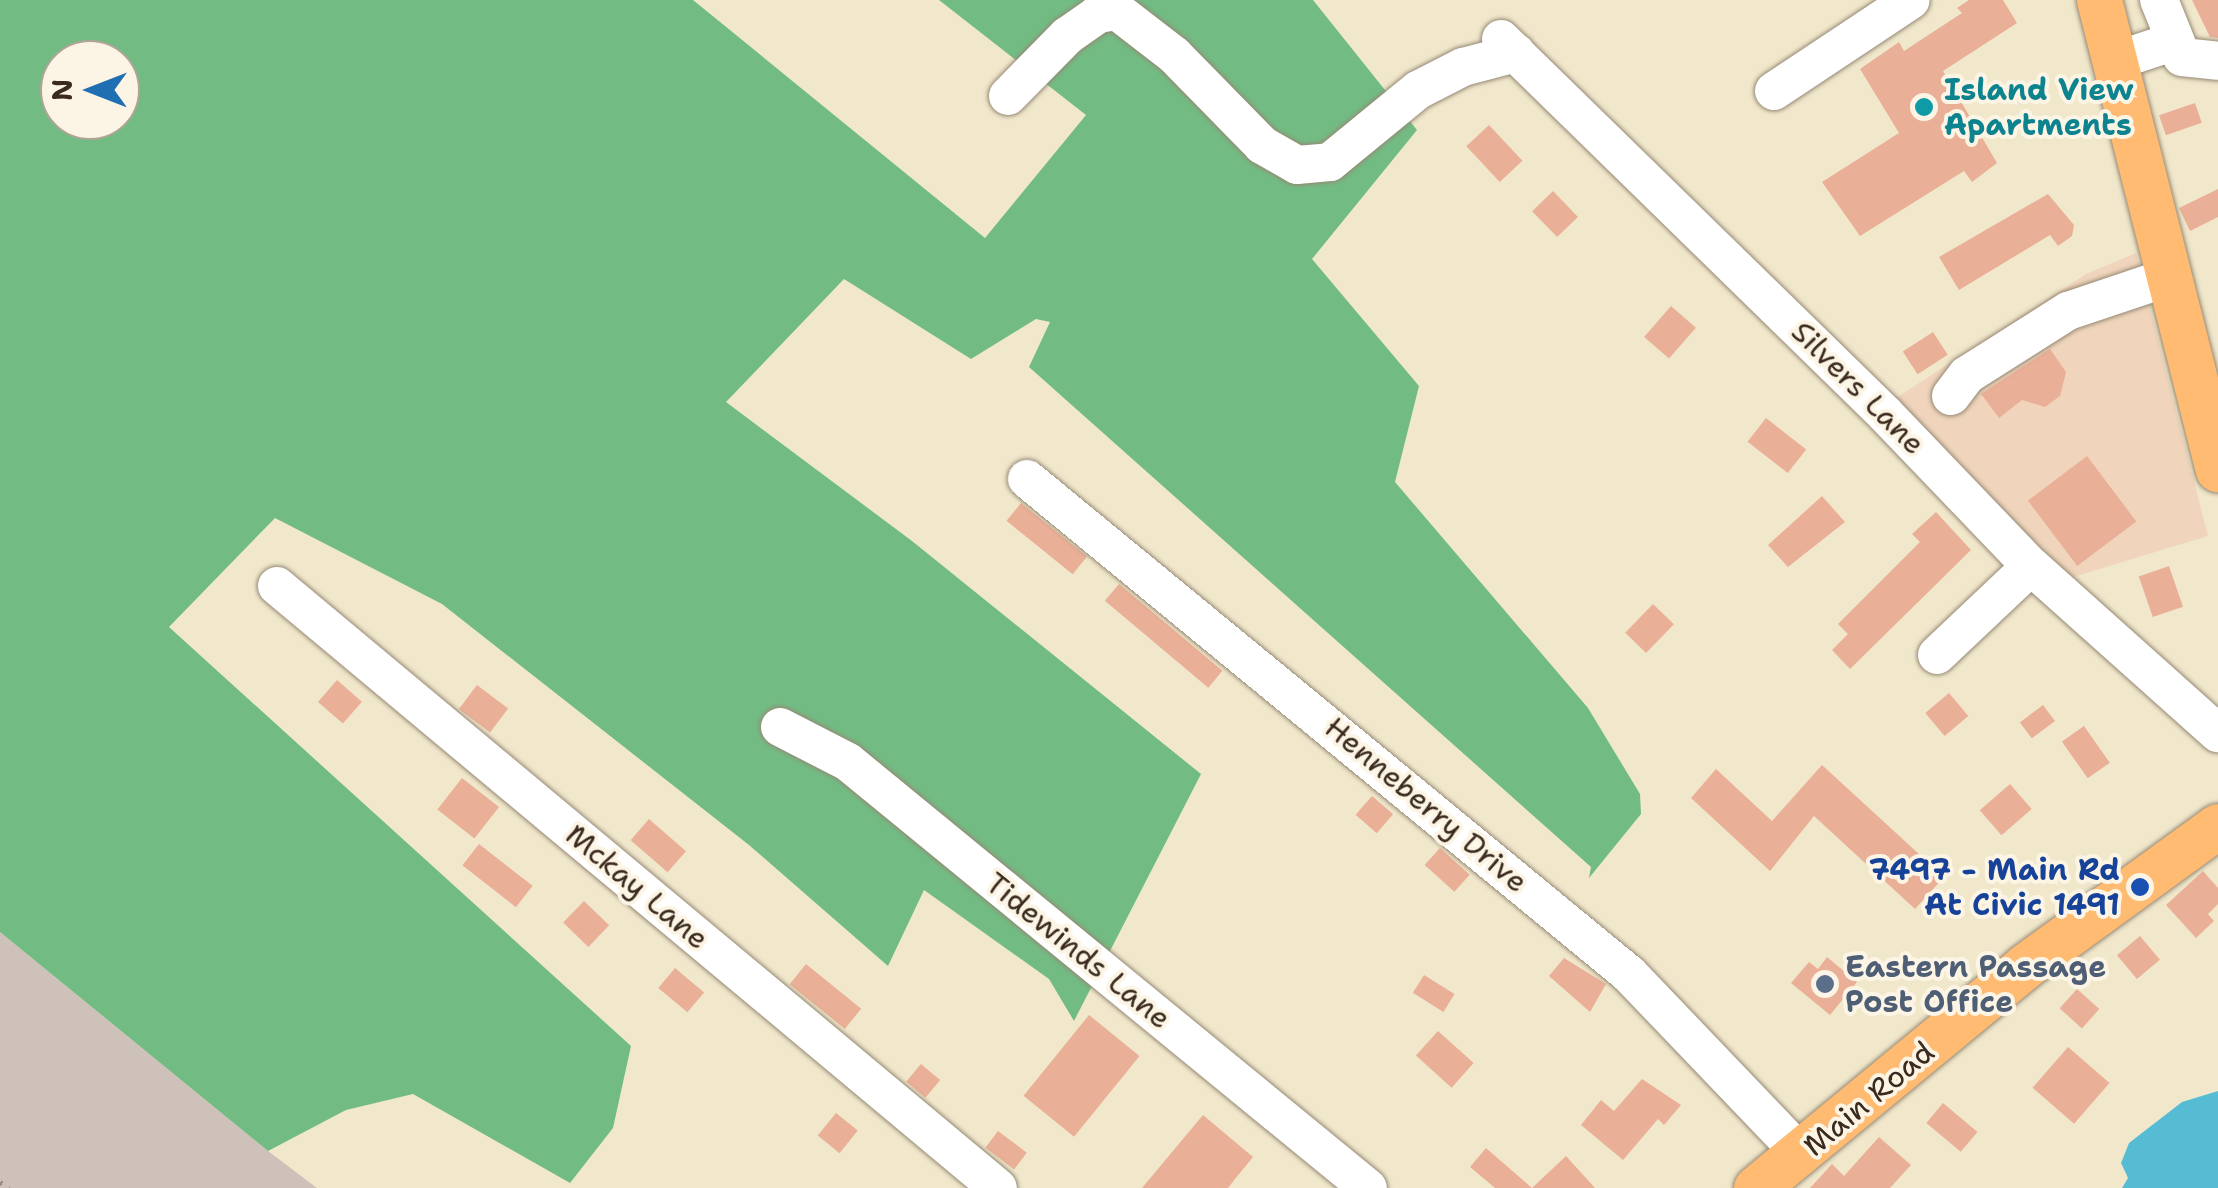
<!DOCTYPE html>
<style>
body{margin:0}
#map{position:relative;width:2218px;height:1188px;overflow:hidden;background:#f1e8cc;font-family:"Shantell Sans",sans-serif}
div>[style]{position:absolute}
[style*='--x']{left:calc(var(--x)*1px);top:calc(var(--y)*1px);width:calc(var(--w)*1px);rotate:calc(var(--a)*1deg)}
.built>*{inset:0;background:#f0d5bc}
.industrial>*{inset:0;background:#cec1b9}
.forest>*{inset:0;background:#72bc84}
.water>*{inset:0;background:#56bcd4}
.building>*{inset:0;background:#eaaf97;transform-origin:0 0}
.path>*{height:5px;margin-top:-2.5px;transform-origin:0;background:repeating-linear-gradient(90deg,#968975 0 2.5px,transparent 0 10.5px)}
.roads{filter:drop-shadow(0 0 2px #968975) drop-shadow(0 0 2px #968975)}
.minor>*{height:38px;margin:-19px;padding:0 19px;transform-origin:19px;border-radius:19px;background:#fff}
.major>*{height:45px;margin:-22.5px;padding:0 22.5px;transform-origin:22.5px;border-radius:22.5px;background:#ffbb71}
.dots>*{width:28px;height:28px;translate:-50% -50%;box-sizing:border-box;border:5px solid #fcf5e5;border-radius:50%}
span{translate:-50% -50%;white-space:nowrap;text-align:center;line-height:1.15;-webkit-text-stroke:8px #fcf5e5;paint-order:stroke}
.culture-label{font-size:30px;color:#0d838f;font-weight:700}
.left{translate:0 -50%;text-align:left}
.street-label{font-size:30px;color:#3b2a1e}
.transit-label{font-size:30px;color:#164399;font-weight:700}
.right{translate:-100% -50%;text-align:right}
.service-label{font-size:30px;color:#4e5e75;font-weight:700}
.north{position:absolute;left:40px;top:40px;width:100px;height:100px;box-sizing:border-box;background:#fcf5e5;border:2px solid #afa495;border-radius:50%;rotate:270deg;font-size:28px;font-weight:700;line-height:40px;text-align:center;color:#3b2a1e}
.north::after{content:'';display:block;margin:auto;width:35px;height:45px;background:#1f6fb2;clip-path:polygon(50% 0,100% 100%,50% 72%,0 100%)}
</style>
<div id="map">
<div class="built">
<i style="clip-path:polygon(2136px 253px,2208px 536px,2070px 578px,1893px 400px,2086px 274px)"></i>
</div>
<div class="industrial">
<i style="clip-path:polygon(0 932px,268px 1151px,317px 1188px,0 1188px)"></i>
</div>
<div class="forest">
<i style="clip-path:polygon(evenodd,0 0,693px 0,985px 238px,1086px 115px,939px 0,1313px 0,1417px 130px,1312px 259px,1419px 386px,1395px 482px,1588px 708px,1640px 794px,1641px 814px,1589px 878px,1591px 867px,1029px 367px,1050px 322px,1036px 319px,971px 359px,844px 279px,726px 402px,912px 541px,1201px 774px,1074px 1021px,1049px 979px,924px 890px,888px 966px,749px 845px,442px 604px,275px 518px,169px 627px,631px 1046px,613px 1128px,570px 1183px,413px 1094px,346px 1110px,268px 1151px,0 932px,0 0,60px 60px,120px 60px,120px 120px,60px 120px,60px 60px)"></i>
</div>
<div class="water">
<i style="clip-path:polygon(2218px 1091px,2218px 1188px,2122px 1188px,2128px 1178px,2121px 1163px,2129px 1143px,2182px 1102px)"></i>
</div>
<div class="building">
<i style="clip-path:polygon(1969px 0,2003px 0,2017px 23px,1943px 71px,1997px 163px,1972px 182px,1964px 171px,1860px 236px,1822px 182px,1899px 133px,1860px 69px,1899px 42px,1904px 51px,1962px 13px,1957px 8px)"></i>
<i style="clip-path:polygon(2192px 0,2218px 0,2218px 38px,2210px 37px)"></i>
<i style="left:2195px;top:103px;width:21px;height:38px;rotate:71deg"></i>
<i style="left:1489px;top:125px;width:49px;height:31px;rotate:47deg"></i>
<i style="clip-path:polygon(2218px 189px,2218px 217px,2190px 231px,2179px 208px)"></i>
<i style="left:1553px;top:191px;width:36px;height:29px;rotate:46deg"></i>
<i style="clip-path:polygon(2048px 194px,2074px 225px,2072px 236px,2058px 246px,2050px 235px,1959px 290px,1939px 257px)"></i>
<i style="left:1671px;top:306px;width:33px;height:41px;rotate:41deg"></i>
<i style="left:1933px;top:332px;width:27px;height:36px;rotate:57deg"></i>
<i style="clip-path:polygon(2050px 349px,2066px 372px,2060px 396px,2045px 407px,2022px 400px,1999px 418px,1981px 394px)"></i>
<i style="left:1766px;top:418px;width:51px;height:30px;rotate:38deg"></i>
<i style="left:2087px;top:456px;width:82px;height:74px;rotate:53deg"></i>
<i style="clip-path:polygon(1822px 496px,1845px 522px,1788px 567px,1768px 545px)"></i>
<i style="left:1021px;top:503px;width:85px;height:23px;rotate:39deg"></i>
<i style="clip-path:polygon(1936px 512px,1971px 550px,1850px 669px,1832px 650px,1848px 634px,1838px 624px,1920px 542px,1912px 534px)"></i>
<i style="left:2169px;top:566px;width:43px;height:32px;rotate:71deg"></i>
<i style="left:1119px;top:584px;width:135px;height:22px;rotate:40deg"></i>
<i style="left:1653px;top:604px;width:29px;height:40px;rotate:44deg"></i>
<i style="left:337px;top:680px;width:33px;height:29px;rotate:41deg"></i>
<i style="left:477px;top:685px;width:39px;height:30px;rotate:37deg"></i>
<i style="left:1949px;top:693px;width:30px;height:31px;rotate:50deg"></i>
<i style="left:2043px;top:705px;width:20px;height:29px;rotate:53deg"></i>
<i style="left:2084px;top:726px;width:45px;height:27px;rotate:55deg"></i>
<i style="clip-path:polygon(1822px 765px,1944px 877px,1915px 909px,1814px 816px,1770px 871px,1691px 798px,1716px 769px,1772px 821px)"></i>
<i style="left:462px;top:778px;width:47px;height:40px;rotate:38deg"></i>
<i style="left:2010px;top:784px;width:33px;height:40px;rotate:49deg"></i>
<i style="left:1372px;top:796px;width:28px;height:25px;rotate:41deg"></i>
<i style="left:649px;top:819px;width:49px;height:28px;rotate:41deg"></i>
<i style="left:479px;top:844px;width:68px;height:27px;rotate:38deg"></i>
<i style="left:1440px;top:848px;width:40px;height:23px;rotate:42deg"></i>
<i style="clip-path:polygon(2203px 871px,2218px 888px,2218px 904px,2208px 914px,2214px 921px,2196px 938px,2166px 905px)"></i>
<i style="left:584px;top:901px;width:35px;height:30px;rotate:44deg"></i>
<i style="left:2140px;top:936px;width:31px;height:30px;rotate:50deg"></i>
<i style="clip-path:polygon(1827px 957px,1857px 982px,1830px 1015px,1791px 983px,1809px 962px,1818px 969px)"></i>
<i style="clip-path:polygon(1564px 958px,1606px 984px,1590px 1012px,1549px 976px)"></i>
<i style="left:806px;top:964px;width:71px;height:26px;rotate:39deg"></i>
<i style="left:675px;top:968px;width:38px;height:26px;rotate:40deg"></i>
<i style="left:1424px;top:975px;width:36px;height:21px;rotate:32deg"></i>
<i style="left:2077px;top:989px;width:30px;height:26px;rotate:42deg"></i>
<i style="left:1089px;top:1015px;width:65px;height:104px;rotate:39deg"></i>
<i style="left:1438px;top:1031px;width:48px;height:33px;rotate:42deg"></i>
<i style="left:2068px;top:1047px;width:55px;height:54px;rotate:41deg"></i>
<i style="left:921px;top:1064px;width:25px;height:23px;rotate:40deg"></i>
<i style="clip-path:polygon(1642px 1079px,1681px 1105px,1664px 1125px,1658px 1119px,1623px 1160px,1581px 1125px,1601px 1100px,1614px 1111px)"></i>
<i style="left:1943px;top:1103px;width:45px;height:26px;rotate:40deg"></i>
<i style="left:836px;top:1113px;width:28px;height:29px;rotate:39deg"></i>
<i style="clip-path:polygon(1203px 1115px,1253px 1157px,1235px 1179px,1228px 1188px,1142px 1188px)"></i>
<i style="left:998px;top:1131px;width:36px;height:21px;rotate:37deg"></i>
<i style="clip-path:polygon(1879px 1137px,1911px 1165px,1890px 1188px,1810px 1188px,1832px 1164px,1844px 1176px)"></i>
<i style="clip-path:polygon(1486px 1148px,1532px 1188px,1566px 1156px,1595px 1188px,1495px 1188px,1470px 1167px)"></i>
</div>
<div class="path">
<i style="--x:0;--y:1182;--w:11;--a:34"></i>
</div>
<div class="roads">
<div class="minor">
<i style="--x:2159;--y:0;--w:61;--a:68"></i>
<i style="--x:2182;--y:57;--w:36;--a:6"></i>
<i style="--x:1501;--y:39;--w:537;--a:44.32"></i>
<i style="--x:1885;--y:414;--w:211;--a:46.2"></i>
<i style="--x:2031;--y:566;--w:251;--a:41.8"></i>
<i style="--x:2115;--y:61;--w:63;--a:-18.4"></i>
<i style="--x:1774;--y:91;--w:164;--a:-33.6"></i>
<i style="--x:1008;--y:96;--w:84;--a:-45.5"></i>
<i style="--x:1067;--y:36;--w:38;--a:-35"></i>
<i style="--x:1098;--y:14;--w:19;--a:-9"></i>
<i style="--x:1117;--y:11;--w:72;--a:37.7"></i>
<i style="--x:1174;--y:55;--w:126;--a:45.6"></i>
<i style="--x:1262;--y:145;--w:40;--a:29.7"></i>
<i style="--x:1297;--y:165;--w:33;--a:-5"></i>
<i style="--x:1330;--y:162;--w:114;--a:-39.3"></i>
<i style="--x:1418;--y:90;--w:51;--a:-27.1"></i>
<i style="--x:1463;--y:67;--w:55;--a:-14.8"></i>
<i style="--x:1951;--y:396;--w:26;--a:-53"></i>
<i style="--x:1967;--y:375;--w:120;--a:-32.4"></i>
<i style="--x:2068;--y:311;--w:107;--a:-18.6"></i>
<i style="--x:1027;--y:479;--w:779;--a:39.43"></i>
<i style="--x:1629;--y:974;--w:250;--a:46.3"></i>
<i style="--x:277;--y:586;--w:939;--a:39.86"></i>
<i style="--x:1937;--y:655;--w:129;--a:-43.4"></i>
<i style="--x:780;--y:727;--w:76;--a:27.2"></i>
<i style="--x:848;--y:762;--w:672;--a:39.33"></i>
</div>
<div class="major">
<i style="--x:2099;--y:0;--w:484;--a:75.8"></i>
<i style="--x:1756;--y:1188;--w:349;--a:-39.5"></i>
<i style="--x:2025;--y:966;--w:238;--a:-36"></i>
</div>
</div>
<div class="dots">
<i style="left:1924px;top:107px;background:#0f9aa8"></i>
<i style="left:2140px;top:887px;background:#1a4fb4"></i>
<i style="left:1825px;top:984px;background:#5c6f8a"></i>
</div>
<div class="culture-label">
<span class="left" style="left:1944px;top:107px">Island View<br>Apartments</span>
</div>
<div class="street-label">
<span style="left:1858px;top:388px;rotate:45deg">Silvers Lane</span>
<span style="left:1426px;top:805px;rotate:40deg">Henneberry Drive</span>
<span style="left:637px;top:887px;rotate:40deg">Mckay Lane</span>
<span style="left:1078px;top:951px;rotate:39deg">Tidewinds Lane</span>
<span style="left:1869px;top:1099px;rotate:-40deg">Main Road</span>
</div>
<div class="transit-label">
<span class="right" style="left:2120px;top:887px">7497 - Main Rd<br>At Civic 1491</span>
</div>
<div class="service-label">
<span class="left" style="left:1845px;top:984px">Eastern Passage<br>Post Office</span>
</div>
<div class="north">N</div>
</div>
